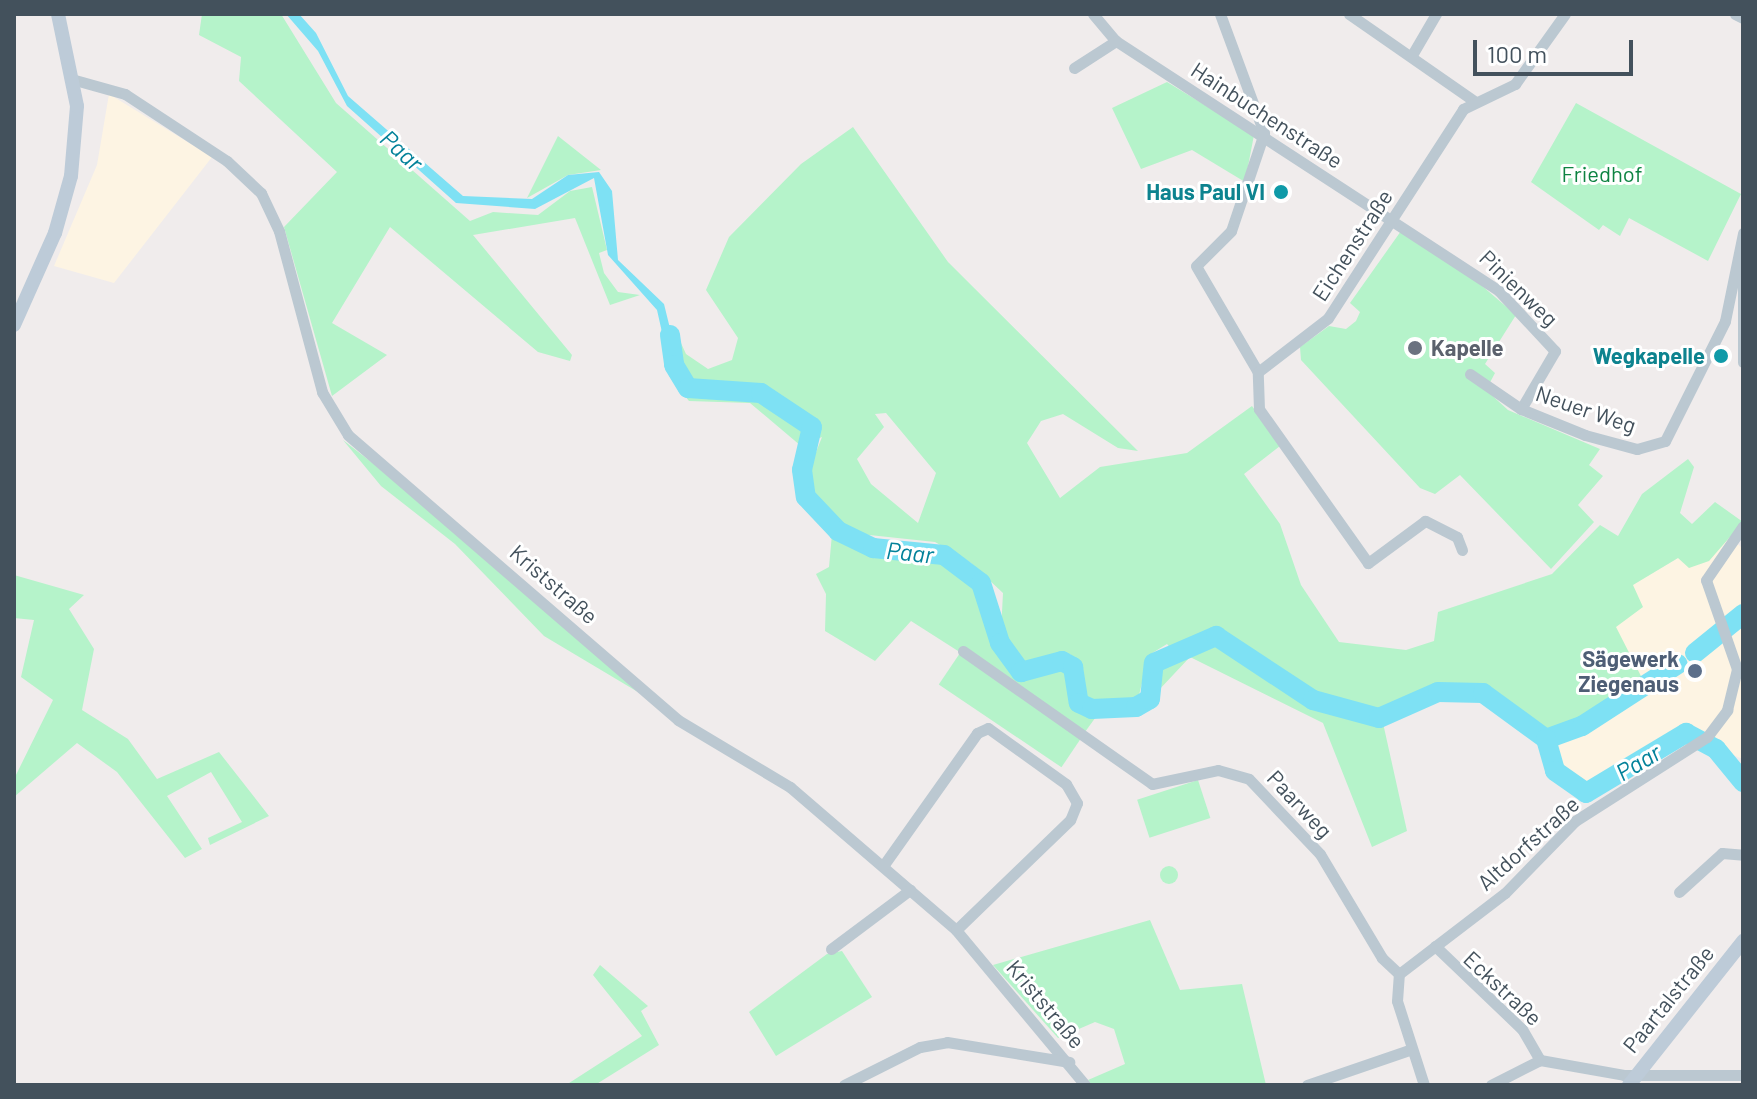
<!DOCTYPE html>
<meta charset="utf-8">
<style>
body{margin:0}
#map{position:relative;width:1757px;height:1099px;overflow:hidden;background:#f0ecec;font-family:Barlow,sans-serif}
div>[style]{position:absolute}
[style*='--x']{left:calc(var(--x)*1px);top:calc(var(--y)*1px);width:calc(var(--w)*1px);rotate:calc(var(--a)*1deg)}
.commercial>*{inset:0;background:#fdf4e3}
.green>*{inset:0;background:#b5f3ca;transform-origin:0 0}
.round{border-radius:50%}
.water>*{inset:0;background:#7ee1f4}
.river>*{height:20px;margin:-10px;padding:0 10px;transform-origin:10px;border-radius:10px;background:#7ee1f4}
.minor>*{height:11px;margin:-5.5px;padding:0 5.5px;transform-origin:5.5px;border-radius:5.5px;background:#bbc8d1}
.secondary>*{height:14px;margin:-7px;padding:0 7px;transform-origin:7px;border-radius:7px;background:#bdcbd8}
.dots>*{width:22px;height:22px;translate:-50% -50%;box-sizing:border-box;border:4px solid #fff;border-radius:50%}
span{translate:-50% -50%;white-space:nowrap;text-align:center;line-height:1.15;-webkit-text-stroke:6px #fff;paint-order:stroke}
.street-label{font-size:22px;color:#43515c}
.park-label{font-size:22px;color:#0e8342}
.culture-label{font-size:22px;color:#0d838f;font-weight:700}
.right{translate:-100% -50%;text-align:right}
.worship-label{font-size:22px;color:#5b616d;font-weight:700}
.left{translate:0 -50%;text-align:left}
.service-label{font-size:22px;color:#4e5e75;font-weight:700}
.water-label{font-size:24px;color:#03829a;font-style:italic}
.frame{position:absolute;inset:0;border:16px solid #43515c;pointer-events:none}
.scale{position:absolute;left:1473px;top:40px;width:160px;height:36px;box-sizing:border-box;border:4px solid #43515c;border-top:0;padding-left:10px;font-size:24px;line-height:28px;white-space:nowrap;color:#43515c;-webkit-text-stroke:6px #fff;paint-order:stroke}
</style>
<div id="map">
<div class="commercial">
<i style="clip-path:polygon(109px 94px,212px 157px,114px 283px,54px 266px,97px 165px)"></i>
<i style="clip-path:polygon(1729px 536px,1743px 549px,1743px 759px,1675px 732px,1586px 789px,1564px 772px,1554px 744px,1648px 691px,1615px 627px,1632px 585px,1678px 558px,1709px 561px)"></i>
</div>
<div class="green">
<i style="clip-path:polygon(202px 14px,281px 14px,336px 103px,470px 221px,493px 212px,538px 215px,570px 191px,592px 187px,607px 250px,599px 253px,604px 273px,618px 292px,640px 295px,610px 305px,575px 218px,473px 235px,572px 355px,570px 361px,538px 352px,390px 227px,332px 323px,387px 355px,332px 396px,284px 227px,337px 172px,239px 81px,241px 57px,199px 35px)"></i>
<i style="clip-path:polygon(1167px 82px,1254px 135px,1245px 182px,1192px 150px,1141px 169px,1112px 108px)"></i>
<i style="clip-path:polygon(1576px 103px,1741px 194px,1708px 261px,1629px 218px,1620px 236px,1603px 225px,1599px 230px,1531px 182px)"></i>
<i style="clip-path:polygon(evenodd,853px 127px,948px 262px,1138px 451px,1118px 448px,1063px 414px,1041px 421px,1027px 443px,1060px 498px,1100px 467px,1187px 453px,1252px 406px,1280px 446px,1244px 474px,1280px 524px,1301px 585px,1339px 642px,1406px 650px,1434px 641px,1438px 612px,1552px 574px,1600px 525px,1618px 536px,1642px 494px,1688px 459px,1694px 467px,1680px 513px,1692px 524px,1715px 502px,1743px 522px,1709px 561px,1689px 568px,1678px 558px,1633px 585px,1643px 607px,1616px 627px,1643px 680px,1553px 735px,1479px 688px,1438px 687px,1372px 718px,1383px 723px,1407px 831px,1372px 847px,1323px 723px,1190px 657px,1157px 692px,1157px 666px,1174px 652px,1167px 644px,1149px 655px,1138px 699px,1085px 702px,1080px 663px,1070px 654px,1023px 666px,1001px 631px,1003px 593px,971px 563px,935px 542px,860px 534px,824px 511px,807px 475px,822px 437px,801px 446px,750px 403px,689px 401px,669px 376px,668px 359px,677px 361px,675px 330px,686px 354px,708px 369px,732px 360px,738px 338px,706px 290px,729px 237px,801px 164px,853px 127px,886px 413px,936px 473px,918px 523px,871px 484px,857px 459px,884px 427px,875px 414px,886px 413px)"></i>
<i style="clip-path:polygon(558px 136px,601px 170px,568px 175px,527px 198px)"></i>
<i style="clip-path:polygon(1401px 231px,1460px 267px,1516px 315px,1485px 364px,1495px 373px,1486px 390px,1508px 410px,1600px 449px,1589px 465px,1603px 476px,1578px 505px,1594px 522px,1551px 569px,1460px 475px,1435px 494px,1420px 488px,1301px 360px,1300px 347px,1329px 326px,1346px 329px,1356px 321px,1360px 312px,1350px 303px)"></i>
<i style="clip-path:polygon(343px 440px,375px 465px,653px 701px,544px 636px,455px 544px,381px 486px)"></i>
<i style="clip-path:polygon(832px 534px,870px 551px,939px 558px,975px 588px,989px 632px,1016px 672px,1031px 677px,1062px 666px,1071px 674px,1072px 699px,1098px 714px,1085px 732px,911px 621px,875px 661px,825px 631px,826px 594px,816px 574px,829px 567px)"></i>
<i style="clip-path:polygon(14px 575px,84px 595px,69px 609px,94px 649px,82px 710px,128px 739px,157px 779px,219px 752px,269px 816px,210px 845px,208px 838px,242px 822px,211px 772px,167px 796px,202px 849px,185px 858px,117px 772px,77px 743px,14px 797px,14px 779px,53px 700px,21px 677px,34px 620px,14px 618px)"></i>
<i style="left:960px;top:653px;width:148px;height:38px;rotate:34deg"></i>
<i style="left:1198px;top:780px;width:40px;height:64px;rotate:72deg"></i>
<i class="round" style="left:1160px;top:866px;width:18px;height:18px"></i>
<i style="clip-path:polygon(1150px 920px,1180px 990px,1242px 984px,1266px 1085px,1092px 1085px,1088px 1080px,1125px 1064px,1114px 1029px,1095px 1022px,1058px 1038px,993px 965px)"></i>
<i style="clip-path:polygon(842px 951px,872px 997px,776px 1056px,749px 1012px,827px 954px)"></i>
<i style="clip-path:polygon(600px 965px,648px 1006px,641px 1011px,659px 1045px,595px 1085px,566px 1085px,642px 1036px,593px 975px)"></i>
</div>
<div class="water">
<i style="clip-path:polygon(286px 14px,299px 14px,316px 33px,348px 96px,463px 196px,532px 199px,568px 175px,599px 172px,612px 191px,618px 260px,664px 304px,678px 361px,668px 359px,657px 310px,608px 255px,594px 178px,535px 209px,456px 203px,347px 106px,318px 51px)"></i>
</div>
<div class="river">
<i style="--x:670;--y:335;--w:30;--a:82"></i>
<i style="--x:674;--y:365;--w:27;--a:59"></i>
<i style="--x:688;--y:388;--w:73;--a:3.9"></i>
<i style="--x:761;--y:393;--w:61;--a:33.7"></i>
<i style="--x:812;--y:427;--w:44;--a:103.1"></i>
<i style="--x:802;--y:470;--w:27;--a:82"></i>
<i style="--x:806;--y:497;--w:47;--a:46.7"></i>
<i style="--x:838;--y:531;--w:39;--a:26"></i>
<i style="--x:873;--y:548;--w:71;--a:5.6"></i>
<i style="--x:944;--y:555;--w:46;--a:37.1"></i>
<i style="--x:981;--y:583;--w:63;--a:72.4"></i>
<i style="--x:1000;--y:643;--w:36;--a:54"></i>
<i style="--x:1021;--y:672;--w:42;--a:-15"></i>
<i style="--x:1062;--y:661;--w:13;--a:29"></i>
<i style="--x:1073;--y:667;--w:36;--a:81"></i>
<i style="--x:1079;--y:703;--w:14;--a:25"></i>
<i style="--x:1092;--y:709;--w:44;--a:-2.6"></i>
<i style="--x:1136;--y:707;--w:16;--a:-30"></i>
<i style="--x:1150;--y:699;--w:36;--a:-84"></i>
<i style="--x:1154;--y:663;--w:68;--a:-23.5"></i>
<i style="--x:1216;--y:636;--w:116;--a:33.4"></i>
<i style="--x:1313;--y:700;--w:68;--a:15.3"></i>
<i style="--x:1379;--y:718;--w:64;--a:-23.8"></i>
<i style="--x:1438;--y:692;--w:45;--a:1.3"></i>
<i style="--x:1483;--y:693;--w:78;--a:36.1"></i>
<i style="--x:1546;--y:739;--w:38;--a:-20"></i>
<i style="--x:1582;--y:726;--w:114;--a:-32.9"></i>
<i style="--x:1695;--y:653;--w:62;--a:-39.1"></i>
<i style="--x:1546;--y:739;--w:33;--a:74"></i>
<i style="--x:1555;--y:771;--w:38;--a:35"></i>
<i style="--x:1586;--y:793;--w:117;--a:-31"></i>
<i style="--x:1686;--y:733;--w:34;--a:28"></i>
<i style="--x:1716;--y:749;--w:43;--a:50.7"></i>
</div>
<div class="minor">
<i style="--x:1093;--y:14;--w:35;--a:50"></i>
<i style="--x:1116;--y:41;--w:457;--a:33.1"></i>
<i style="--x:1499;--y:291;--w:82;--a:47"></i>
<i style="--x:1555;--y:351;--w:67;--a:120.4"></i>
<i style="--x:1220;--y:14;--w:127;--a:69.7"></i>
<i style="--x:1264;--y:133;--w:103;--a:108.6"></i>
<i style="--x:1231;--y:231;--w:49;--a:135"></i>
<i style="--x:1196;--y:266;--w:123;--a:59.7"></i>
<i style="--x:1349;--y:14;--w:152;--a:34.8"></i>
<i style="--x:1735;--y:14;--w:9;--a:27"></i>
<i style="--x:1412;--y:55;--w:48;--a:-59.7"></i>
<i style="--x:1074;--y:68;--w:50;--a:-32.7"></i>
<i style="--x:75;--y:80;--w:52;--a:15.6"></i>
<i style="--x:125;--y:94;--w:122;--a:33.3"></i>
<i style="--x:227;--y:161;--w:47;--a:43.3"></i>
<i style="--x:261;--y:193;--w:42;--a:64.7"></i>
<i style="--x:279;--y:231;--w:167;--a:75"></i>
<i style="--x:322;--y:392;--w:50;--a:58.8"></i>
<i style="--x:348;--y:435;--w:436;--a:40.8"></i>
<i style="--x:678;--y:720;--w:131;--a:30.9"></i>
<i style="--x:790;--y:787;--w:219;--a:40.7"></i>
<i style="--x:956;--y:930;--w:202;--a:50.2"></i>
<i style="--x:1743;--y:258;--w:104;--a:90"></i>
<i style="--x:1470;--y:374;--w:62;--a:34.5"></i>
<i style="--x:1521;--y:409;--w:69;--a:22.1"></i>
<i style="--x:1585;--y:435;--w:54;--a:15.1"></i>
<i style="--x:1637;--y:449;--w:29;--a:-16"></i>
<i style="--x:1665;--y:441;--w:134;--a:-63.4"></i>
<i style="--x:1725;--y:321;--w:90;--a:-78.4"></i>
<i style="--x:1462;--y:550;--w:14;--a:-111"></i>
<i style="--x:1457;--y:537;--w:36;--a:-153"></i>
<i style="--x:1425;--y:521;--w:71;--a:143.6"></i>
<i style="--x:1368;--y:563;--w:189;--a:-125.3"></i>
<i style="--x:1259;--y:409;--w:37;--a:-92"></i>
<i style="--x:1258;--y:372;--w:88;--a:-37.6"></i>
<i style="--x:1328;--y:318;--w:249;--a:-57.1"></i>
<i style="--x:1463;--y:109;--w:58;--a:-25.7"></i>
<i style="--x:1515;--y:84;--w:86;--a:-54.5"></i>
<i style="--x:963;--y:651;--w:231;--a:35.1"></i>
<i style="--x:1152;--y:784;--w:67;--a:-12"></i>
<i style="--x:1218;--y:770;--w:32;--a:16"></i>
<i style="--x:1249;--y:779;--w:103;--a:46.6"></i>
<i style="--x:1320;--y:854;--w:121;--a:59.2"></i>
<i style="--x:1382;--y:958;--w:23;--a:43"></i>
<i style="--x:883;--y:866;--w:163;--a:-54.7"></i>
<i style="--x:977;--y:733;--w:12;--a:-24"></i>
<i style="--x:988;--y:728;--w:96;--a:35.7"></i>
<i style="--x:1066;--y:784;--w:22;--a:60"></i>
<i style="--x:1077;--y:803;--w:18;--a:112"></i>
<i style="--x:1070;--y:820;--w:158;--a:136"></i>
<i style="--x:1679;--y:892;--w:58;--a:-42.2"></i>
<i style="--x:1722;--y:853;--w:21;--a:5"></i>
<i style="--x:1435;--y:946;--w:120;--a:43.7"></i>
<i style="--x:1522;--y:1029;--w:36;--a:60"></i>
<i style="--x:1540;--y:1060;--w:85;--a:10.1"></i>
<i style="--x:1624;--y:1075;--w:119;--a:0"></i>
<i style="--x:831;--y:949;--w:99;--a:-36.8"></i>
<i style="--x:844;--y:1085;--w:85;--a:-26.6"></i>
<i style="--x:920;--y:1047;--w:27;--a:-10"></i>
<i style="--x:947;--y:1042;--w:124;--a:9.3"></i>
<i style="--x:1307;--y:1085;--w:108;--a:-18.9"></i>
<i style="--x:1424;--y:1085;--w:88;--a:-107.8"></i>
<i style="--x:1397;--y:1001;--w:27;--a:-86"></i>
<i style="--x:1399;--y:974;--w:133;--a:-37.4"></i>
<i style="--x:1505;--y:893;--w:100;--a:-45.8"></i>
<i style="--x:1575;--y:821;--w:156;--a:-32.5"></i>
<i style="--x:1707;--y:737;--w:34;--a:-53"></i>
<i style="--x:1727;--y:710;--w:42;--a:-76.3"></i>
<i style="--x:1737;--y:669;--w:94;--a:-109.2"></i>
<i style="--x:1706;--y:580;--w:65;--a:-55.6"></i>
<i style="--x:1491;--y:1085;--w:55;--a:-27"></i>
</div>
<div class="secondary">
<i style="--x:14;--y:325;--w:101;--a:-66"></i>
<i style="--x:55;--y:233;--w:59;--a:-74.3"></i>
<i style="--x:71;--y:176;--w:70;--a:-85.1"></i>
<i style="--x:77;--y:106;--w:94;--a:-101.7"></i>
<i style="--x:1629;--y:1085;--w:184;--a:-51.6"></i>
</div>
<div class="dots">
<i style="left:1281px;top:192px;background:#0f9aa8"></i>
<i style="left:1415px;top:348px;background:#6b7280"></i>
<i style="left:1721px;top:356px;background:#0f9aa8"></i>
<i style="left:1695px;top:671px;background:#5c6f8a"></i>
</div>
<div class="street-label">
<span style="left:1267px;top:115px;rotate:33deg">Hainbuchenstraße</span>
<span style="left:1352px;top:245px;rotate:-57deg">Eichenstraße</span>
<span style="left:1519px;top:288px;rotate:44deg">Pinienweg</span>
<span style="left:1586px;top:409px;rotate:19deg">Neuer Weg</span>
<span style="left:554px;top:584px;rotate:41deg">Kriststraße</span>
<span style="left:1300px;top:804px;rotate:47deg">Paarweg</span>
<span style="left:1528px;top:843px;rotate:-42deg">Altdorfstraße</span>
<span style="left:1503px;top:988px;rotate:43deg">Eckstraße</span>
<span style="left:1668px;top:999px;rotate:-51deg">Paartalstraße</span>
<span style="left:1046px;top:1004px;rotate:50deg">Kriststraße</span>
</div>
<div class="park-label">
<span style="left:1602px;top:174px">Friedhof</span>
</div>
<div class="culture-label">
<span class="right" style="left:1265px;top:192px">Haus Paul VI</span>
<span class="right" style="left:1705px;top:356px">Wegkapelle</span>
</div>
<div class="worship-label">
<span class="left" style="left:1431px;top:348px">Kapelle</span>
</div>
<div class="service-label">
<span class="right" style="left:1679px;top:671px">Sägewerk<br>Ziegenaus</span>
</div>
<div class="water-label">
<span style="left:402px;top:150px;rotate:42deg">Paar</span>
<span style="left:910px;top:552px;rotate:6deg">Paar</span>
<span style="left:1638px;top:762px;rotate:-31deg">Paar</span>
</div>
<div class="frame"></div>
<div class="scale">100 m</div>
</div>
